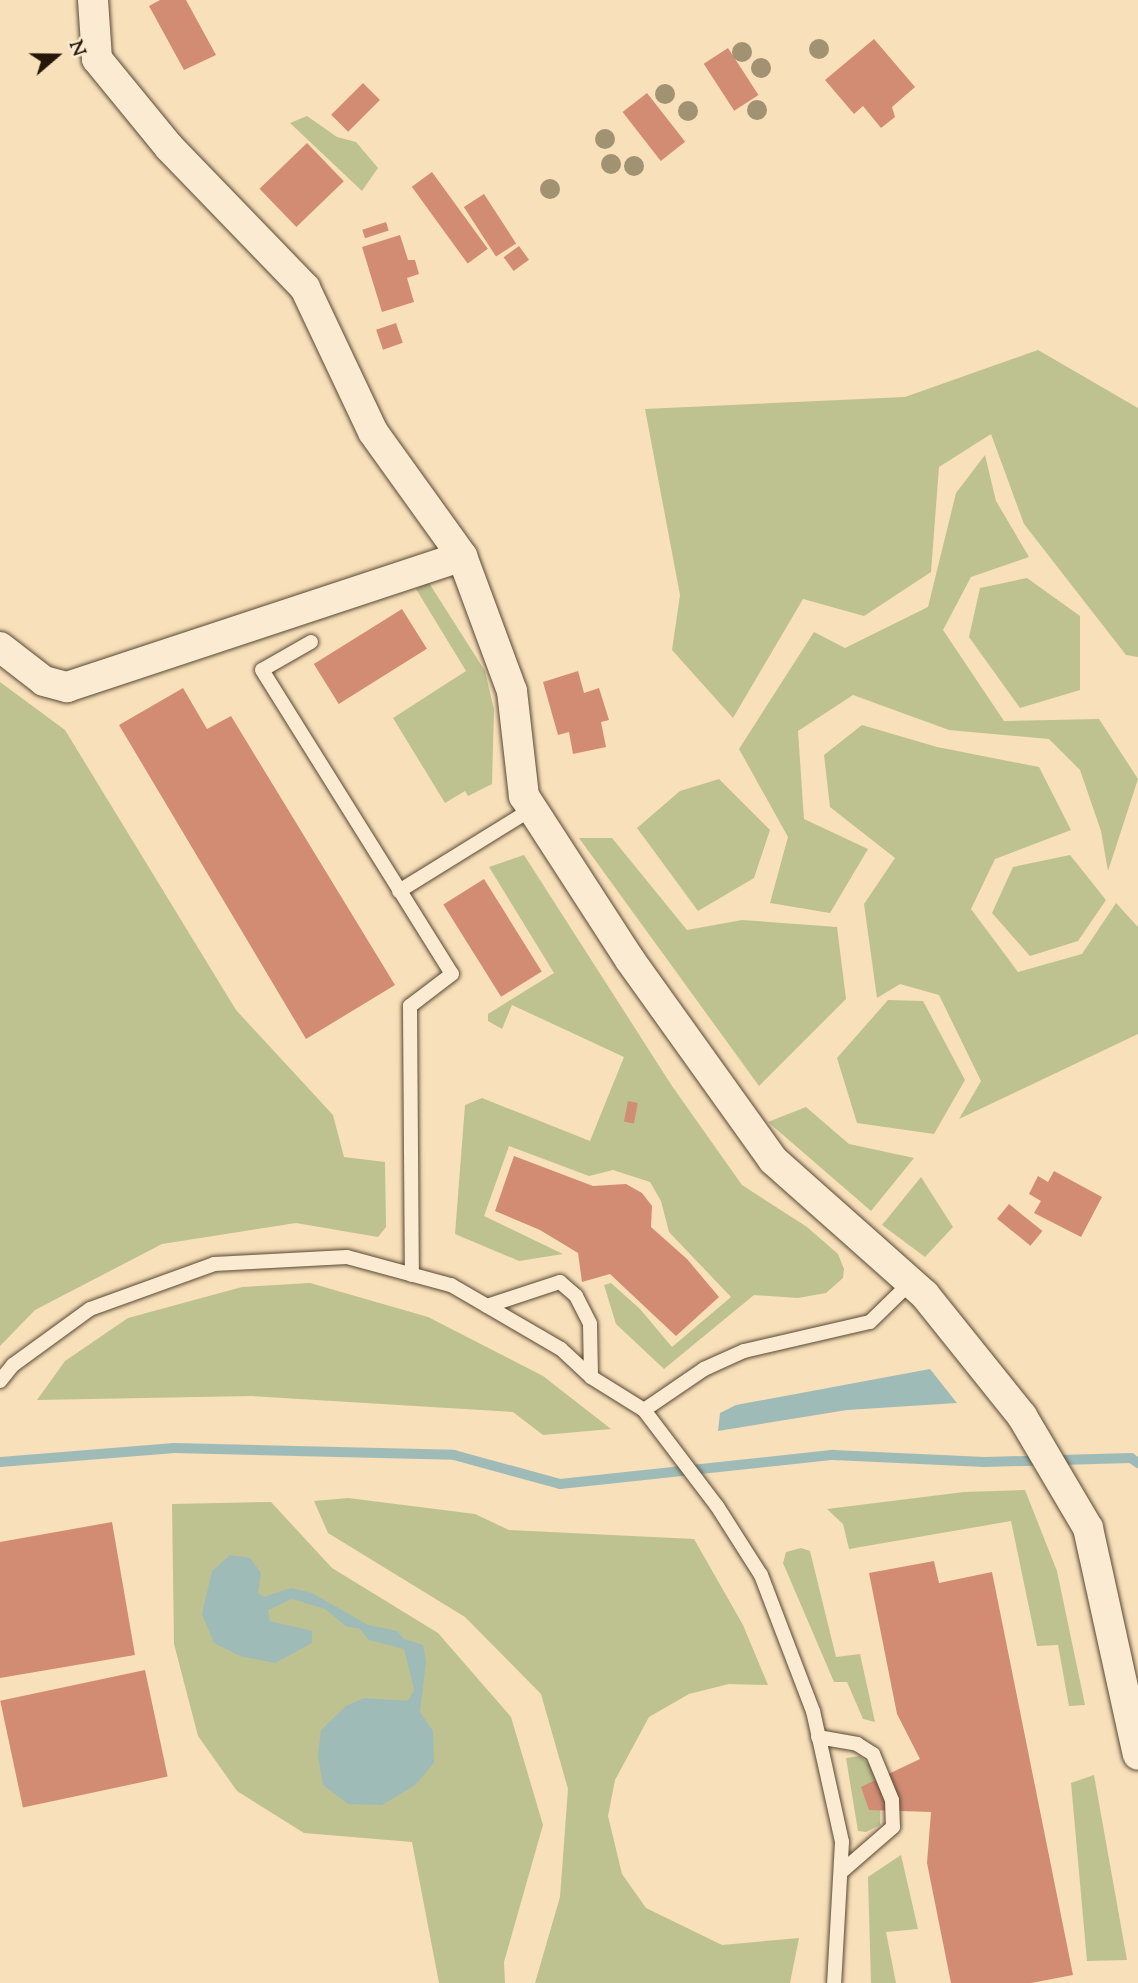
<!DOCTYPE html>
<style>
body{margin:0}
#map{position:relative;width:1138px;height:1983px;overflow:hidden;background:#f8e0ba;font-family:"Sorts Mill Goudy",serif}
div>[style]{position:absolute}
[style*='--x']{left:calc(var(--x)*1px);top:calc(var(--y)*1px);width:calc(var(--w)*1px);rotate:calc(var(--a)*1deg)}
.green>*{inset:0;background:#bdc290}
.water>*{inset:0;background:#9fbbb7}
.stream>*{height:10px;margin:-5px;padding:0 5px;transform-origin:5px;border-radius:5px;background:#9fbbb7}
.building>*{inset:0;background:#d38c74;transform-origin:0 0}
.roads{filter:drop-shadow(0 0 2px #594834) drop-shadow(0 0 2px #594834)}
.service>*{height:14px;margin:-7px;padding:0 7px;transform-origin:7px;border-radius:7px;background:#faebd2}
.minor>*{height:30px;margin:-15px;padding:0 15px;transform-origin:15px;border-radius:15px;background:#faebd2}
.trees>*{width:20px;height:20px;margin:-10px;border-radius:50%;background:#a19272}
span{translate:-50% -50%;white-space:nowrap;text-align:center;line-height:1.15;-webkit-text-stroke:5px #faebd2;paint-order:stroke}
.north{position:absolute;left:21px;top:21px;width:70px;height:70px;-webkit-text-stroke:5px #faebd2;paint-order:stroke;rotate:70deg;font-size:19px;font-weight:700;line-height:28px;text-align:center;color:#241608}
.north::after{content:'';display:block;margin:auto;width:24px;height:32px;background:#241608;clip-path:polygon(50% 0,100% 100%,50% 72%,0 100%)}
</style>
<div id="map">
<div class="green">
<i style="clip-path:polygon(307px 116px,337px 137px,356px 142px,378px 168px,362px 191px,290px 123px)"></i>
<i style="clip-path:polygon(1038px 350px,1138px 408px,1138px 657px,1126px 655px,1024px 524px,991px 434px,939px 467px,931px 572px,864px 616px,803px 599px,733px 718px,672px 650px,680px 595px,645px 409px,905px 397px)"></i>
<i style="clip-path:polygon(985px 455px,996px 501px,1029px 557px,971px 577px,943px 630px,1004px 721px,1099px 719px,1138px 779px,1108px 871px,1101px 831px,1080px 770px,1049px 739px,949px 730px,853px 695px,798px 731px,804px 819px,868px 849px,830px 913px,770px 903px,788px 837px,739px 749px,814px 632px,845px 648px,928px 607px,956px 493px)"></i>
<i style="clip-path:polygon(1027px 578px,1080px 616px,1080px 690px,1020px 708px,969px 637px,980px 588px)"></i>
<i style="clip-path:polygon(429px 583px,485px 671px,494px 710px,492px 784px,468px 796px,465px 791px,445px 803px,393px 718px,466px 671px,416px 589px)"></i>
<i style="clip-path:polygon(0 682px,65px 730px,236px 1010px,333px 1115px,344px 1157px,385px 1162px,386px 1227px,378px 1237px,296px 1223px,162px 1244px,35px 1310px,0 1346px)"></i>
<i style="clip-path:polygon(862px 725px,937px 747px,1039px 767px,1071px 830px,995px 859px,971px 909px,1018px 972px,1082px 954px,1116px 903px,1138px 927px,1138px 1034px,959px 1119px,981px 1081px,939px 995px,900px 984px,877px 998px,864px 904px,895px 858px,830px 807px,824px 755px)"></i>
<i style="clip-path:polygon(719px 779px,770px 830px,754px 878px,698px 911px,637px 828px,680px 791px)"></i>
<i style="clip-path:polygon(579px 838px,612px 838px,687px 930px,742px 920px,837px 927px,846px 999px,759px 1086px)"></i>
<i style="clip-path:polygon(524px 855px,672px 1086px,742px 1185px,807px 1227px,838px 1254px,844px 1269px,843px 1278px,826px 1293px,798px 1298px,754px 1295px,664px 1369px,616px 1324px,604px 1285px,611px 1283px,640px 1309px,672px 1347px,731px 1297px,669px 1232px,661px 1201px,650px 1182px,613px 1170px,589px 1176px,509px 1146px,484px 1216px,563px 1254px,519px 1261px,455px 1234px,465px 1105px,482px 1098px,590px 1141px,624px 1057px,512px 1005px,502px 1029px,488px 1021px,488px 1014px,554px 973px,489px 867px)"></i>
<i style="clip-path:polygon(1070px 855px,1106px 900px,1078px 941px,1030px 956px,992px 913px,1013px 867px)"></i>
<i style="clip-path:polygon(888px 1000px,923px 1001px,965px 1080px,934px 1134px,857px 1123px,837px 1058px)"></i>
<i style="clip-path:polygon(806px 1107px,849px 1144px,914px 1158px,871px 1211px,768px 1122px)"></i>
<i style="clip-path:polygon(921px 1177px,953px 1227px,925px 1257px,882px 1225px)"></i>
<i style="clip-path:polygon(310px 1283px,428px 1317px,543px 1376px,611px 1429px,543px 1435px,513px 1412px,251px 1396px,37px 1400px,65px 1361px,128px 1318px,242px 1287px)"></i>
<i style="clip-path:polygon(1025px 1490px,1057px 1571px,1085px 1705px,1069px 1706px,1058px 1645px,1037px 1646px,1011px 1521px,849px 1549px,843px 1524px,827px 1509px,964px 1492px)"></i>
<i style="clip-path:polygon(348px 1498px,475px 1514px,509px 1530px,694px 1539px,743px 1625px,768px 1685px,729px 1684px,689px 1694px,649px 1717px,615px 1780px,608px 1816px,622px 1874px,646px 1908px,722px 1945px,799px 1938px,790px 1983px,535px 1983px,560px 1897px,568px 1789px,541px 1694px,465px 1617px,328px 1533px,314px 1501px)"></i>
<i style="clip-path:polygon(271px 1502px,332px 1568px,438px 1633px,511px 1717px,543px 1825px,504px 1962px,505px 1983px,439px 1983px,412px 1842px,304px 1833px,237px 1791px,198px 1736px,174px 1644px,172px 1504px)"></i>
<i style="clip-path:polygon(801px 1548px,810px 1551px,836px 1657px,860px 1654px,875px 1722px,863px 1719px,847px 1682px,834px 1682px,783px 1563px,786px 1552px)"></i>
<i style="clip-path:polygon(860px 1756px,872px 1767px,881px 1789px,880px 1825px,866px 1832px,858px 1831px,846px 1758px)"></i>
<i style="clip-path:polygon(1094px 1775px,1127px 1960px,1087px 1961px,1071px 1783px)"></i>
<i style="clip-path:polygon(901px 1855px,918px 1929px,886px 1932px,896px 1983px,871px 1983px,868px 1877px)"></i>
</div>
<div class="water">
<i style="clip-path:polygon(930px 1369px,957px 1403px,847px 1410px,718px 1431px,720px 1413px,736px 1405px)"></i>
<i style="clip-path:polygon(230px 1555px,250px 1558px,261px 1573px,258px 1593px,264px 1597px,291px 1588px,312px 1593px,368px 1625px,397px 1631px,404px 1639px,423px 1645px,426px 1661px,420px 1712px,433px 1731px,434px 1763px,415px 1785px,382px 1805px,348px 1804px,323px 1785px,318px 1756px,321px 1730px,346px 1706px,364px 1698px,408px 1701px,414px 1690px,404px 1649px,369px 1640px,359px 1628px,347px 1627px,325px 1609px,292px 1599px,268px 1610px,270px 1621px,312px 1631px,312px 1643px,275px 1663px,240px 1656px,214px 1643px,202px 1614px,212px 1571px)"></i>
</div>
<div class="stream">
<i style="--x:0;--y:1462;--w:175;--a:-4.6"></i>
<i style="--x:174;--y:1448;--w:280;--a:1.4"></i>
<i style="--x:454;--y:1455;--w:110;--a:15.3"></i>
<i style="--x:560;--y:1484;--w:275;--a:-6.1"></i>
<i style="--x:833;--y:1455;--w:152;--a:2.6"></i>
<i style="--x:985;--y:1462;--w:146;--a:-1.6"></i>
<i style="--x:1131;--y:1458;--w:9;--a:36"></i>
</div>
<div class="building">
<i style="clip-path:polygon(160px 0,186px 0,216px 55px,184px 70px,149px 6px)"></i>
<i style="clip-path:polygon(874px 39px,915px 87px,892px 107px,895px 117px,881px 128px,863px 106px,854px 114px,825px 80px)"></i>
<i style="left:728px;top:48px;width:56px;height:29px;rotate:57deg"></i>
<i style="left:363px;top:83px;width:24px;height:45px;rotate:45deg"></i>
<i style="left:647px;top:93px;width:62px;height:31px;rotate:52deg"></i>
<i style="left:307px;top:143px;width:53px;height:66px;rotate:46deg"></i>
<i style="left:432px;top:172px;width:95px;height:25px;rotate:54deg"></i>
<i style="left:484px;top:194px;width:59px;height:24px;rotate:57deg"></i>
<i style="left:386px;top:222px;width:9px;height:25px;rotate:72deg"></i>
<i style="clip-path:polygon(400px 235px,408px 260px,415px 260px,419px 274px,407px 278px,414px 302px,382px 312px,362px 247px)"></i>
<i style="left:519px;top:246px;width:17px;height:19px;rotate:54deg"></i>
<i style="left:396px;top:323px;width:21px;height:21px;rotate:71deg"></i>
<i style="left:402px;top:609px;width:47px;height:104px;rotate:58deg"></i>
<i style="clip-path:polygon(578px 671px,584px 693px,599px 688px,609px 720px,601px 722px,606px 747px,573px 754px,569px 732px,558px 735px,543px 682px)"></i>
<i style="clip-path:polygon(183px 688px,207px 729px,231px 716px,395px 985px,306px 1039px,119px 725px)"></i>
<i style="left:484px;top:879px;width:109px;height:48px;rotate:58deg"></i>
<i style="left:628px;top:1101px;width:10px;height:21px;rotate:11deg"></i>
<i style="clip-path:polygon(514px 1156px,593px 1186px,626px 1184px,642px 1193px,652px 1206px,651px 1227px,687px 1259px,719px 1297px,676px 1336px,610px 1274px,582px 1282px,578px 1253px,540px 1230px,495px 1211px)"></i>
<i style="clip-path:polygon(1054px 1171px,1102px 1197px,1081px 1237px,1034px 1213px,1041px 1201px,1029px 1194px,1038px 1176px,1048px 1182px)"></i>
<i style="left:1009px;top:1204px;width:43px;height:19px;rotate:39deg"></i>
<i style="clip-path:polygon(112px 1522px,135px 1655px,0 1678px,0 1542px)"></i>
<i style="clip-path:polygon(934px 1561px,939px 1583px,992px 1572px,1073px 1975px,1031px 1983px,951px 1983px,927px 1863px,931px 1812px,869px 1810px,861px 1787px,920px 1759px,897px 1714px,869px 1573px)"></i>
<i style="left:145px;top:1670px;width:109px;height:148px;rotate:78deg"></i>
</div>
<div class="roads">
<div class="service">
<i style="--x:311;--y:642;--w:56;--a:150.3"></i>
<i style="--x:262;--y:670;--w:358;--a:58"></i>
<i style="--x:452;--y:974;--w:53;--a:142.7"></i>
<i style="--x:410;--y:1006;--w:269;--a:89.6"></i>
<i style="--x:399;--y:891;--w:156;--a:-31.7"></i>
<i style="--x:487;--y:1306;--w:77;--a:-18.2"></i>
<i style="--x:560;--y:1282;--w:21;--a:41"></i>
<i style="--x:576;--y:1296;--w:31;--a:63"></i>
<i style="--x:590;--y:1324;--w:53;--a:88.9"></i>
<i style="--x:0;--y:1381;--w:21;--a:-51"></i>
<i style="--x:13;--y:1365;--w:95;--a:-36"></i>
<i style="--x:90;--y:1309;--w:132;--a:-19.9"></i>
<i style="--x:214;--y:1264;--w:133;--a:-3"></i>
<i style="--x:347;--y:1257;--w:108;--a:15.1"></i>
<i style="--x:451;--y:1285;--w:127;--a:30.2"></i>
<i style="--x:561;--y:1349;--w:41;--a:43"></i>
<i style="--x:591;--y:1377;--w:62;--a:31.9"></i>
<i style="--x:644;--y:1410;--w:121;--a:52.8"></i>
<i style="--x:717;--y:1506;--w:82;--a:57.5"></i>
<i style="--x:761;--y:1575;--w:146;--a:69.1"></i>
<i style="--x:813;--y:1711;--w:134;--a:77.5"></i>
<i style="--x:842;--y:1842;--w:141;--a:93.2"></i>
<i style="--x:644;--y:1410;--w:73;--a:-34.3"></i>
<i style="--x:704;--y:1369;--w:44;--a:-24.2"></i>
<i style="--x:744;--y:1351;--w:129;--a:-13"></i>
<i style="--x:870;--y:1322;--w:57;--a:-44.3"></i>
<i style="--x:818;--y:1737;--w:40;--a:10"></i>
<i style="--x:857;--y:1744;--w:19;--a:32"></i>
<i style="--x:873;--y:1754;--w:50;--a:67.6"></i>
<i style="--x:892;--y:1800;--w:27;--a:88"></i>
<i style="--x:893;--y:1827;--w:69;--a:139.1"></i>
</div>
<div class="minor">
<i style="--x:93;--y:0;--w:59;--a:86.1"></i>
<i style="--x:97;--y:59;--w:114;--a:50.7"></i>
<i style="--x:169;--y:147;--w:196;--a:46"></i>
<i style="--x:305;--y:288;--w:159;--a:64.7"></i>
<i style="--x:373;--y:432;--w:153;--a:54.3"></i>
<i style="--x:462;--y:556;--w:144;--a:69.7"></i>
<i style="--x:512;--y:691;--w:106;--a:83.5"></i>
<i style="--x:524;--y:796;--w:195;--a:57.1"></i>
<i style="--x:630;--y:960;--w:246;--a:54.4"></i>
<i style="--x:773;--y:1160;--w:203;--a:41.6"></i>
<i style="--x:925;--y:1295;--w:155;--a:51.3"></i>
<i style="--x:1022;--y:1416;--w:130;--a:59.5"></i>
<i style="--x:1088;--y:1528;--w:232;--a:77.6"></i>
<i style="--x:0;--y:647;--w:56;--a:37.7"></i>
<i style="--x:44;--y:681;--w:24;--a:15"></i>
<i style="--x:67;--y:687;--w:416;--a:-18.3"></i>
</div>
</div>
<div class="trees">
<i style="left:819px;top:49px"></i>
<i style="left:742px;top:52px"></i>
<i style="left:761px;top:68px"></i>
<i style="left:665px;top:94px"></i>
<i style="left:757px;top:110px"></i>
<i style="left:688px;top:111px"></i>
<i style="left:605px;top:139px"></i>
<i style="left:611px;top:164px"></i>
<i style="left:634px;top:166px"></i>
<i style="left:550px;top:189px"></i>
</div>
<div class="north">N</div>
</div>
